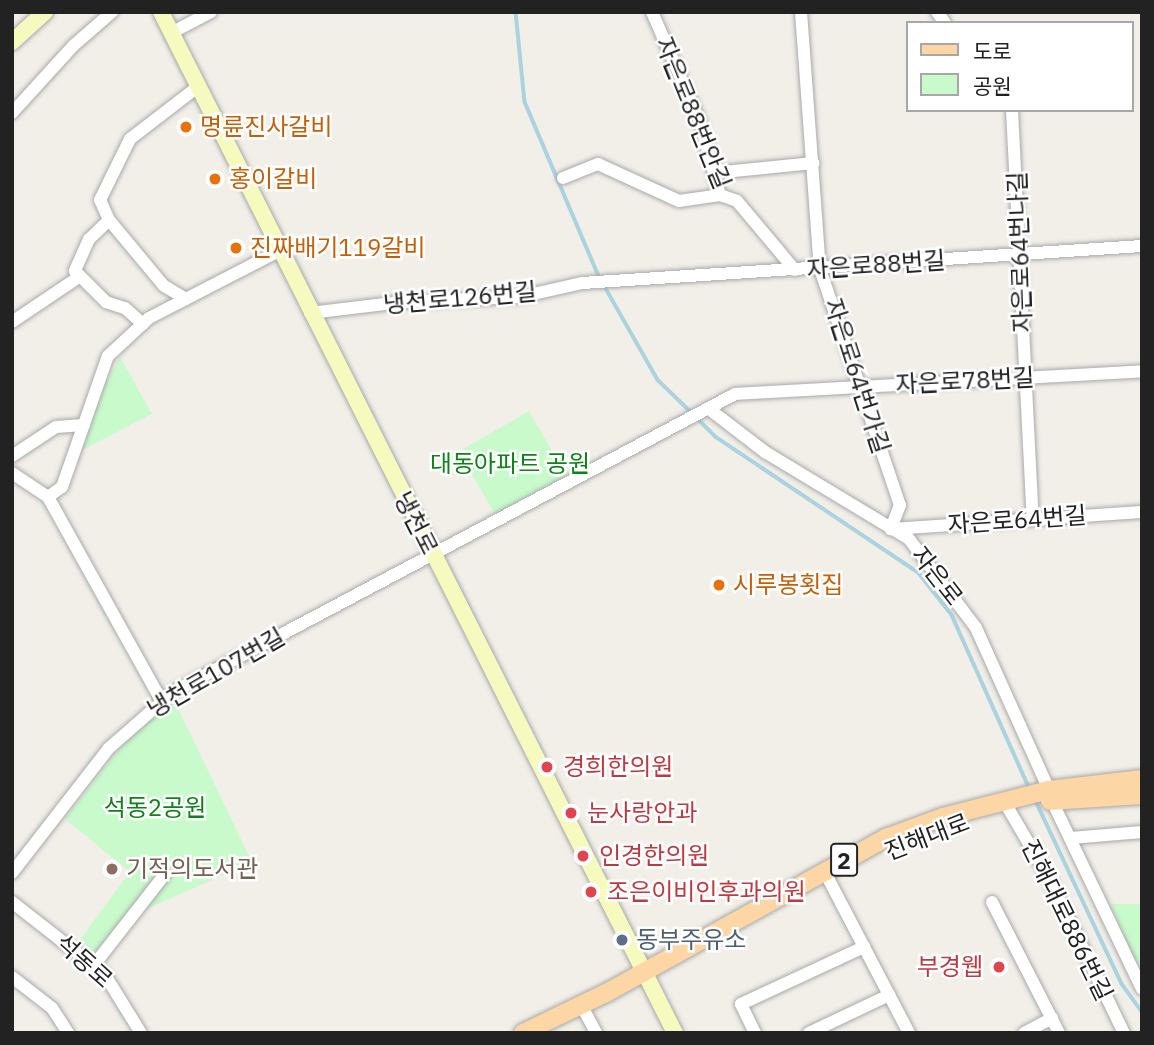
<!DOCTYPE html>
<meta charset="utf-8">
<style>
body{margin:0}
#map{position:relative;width:1154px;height:1045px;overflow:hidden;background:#f2efe9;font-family:"IBM Plex Sans","Noto Sans KR",sans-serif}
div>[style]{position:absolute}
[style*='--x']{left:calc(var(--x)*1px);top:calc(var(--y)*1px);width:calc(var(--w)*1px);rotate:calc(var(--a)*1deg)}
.park>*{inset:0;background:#c8facc;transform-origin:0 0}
.stream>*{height:3.5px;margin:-1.75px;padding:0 1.75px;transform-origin:1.75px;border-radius:1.75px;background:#aad3df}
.roads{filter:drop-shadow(0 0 2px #a9a9a9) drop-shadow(0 0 2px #a9a9a9)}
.street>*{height:12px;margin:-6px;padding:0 6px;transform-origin:6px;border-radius:6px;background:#fff}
.secondary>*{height:16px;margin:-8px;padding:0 8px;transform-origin:8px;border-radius:8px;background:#f7fabf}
.primary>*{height:18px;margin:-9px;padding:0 9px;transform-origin:9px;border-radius:9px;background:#fcd6a4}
.dots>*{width:19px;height:19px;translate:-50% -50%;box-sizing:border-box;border:4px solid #fff;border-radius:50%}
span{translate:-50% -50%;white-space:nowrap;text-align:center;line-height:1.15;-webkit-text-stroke:5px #fff;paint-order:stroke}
.shield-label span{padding:2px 5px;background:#fff;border:2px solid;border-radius:5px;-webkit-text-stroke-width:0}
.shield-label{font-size:23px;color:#222;font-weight:700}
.street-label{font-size:24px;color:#222}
.food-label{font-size:24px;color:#c56008}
.left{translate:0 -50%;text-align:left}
.park-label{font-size:24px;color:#0c8416}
.health-label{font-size:24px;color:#be3a42}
.right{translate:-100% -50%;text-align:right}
.education-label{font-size:24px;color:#785e54}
.service-label{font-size:24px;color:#4e5e75}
.frame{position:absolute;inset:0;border:14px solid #222;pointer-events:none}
.legend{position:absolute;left:906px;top:21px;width:228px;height:91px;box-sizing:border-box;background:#fff;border:2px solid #a7a7a7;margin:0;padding:9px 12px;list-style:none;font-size:21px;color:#222}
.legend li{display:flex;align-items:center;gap:14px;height:35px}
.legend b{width:35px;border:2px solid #a7a7a7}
</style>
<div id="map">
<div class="park">
<i style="clip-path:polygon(120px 357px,152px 414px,82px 450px,97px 401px)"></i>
<i style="left:529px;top:411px;width:74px;height:81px;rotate:60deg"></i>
<i style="clip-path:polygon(173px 698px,252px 862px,142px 911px,95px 957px,78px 942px,130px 872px,65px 819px,124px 742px)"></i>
<i style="clip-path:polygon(1111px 904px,1142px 904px,1142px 962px,1135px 962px)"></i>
</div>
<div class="stream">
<i style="--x:516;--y:12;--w:90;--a:84.3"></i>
<i style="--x:525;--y:102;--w:192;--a:67"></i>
<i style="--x:604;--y:285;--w:109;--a:60.4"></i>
<i style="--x:658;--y:380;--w:47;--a:44.1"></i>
<i style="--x:698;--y:419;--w:25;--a:45"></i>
<i style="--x:716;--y:437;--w:244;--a:33.8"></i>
<i style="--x:919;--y:573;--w:53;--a:51.8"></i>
<i style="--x:952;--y:615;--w:191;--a:65.9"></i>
<i style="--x:1035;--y:799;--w:204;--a:64.8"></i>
<i style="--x:1122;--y:984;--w:34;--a:54"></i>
</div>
<div class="roads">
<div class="street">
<i style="--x:652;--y:12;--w:120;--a:66.4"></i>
<i style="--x:700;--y:122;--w:76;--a:74.7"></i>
<i style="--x:720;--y:195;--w:18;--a:19"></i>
<i style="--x:737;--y:201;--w:90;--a:50"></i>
<i style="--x:801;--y:12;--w:258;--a:85.8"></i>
<i style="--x:820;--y:269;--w:249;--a:71.3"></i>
<i style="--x:900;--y:505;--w:26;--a:111"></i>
<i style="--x:891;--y:529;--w:252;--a:-3.9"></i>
<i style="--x:937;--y:12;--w:14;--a:54"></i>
<i style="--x:173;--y:32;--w:43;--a:-27.8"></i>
<i style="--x:1012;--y:110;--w:410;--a:87.1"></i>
<i style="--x:12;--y:113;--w:91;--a:-47.7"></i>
<i style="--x:73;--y:46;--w:52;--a:-41.1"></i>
<i style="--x:714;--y:173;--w:100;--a:-5.7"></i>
<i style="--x:563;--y:178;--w:38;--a:-22"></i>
<i style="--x:598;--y:164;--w:89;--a:24.6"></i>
<i style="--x:679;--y:201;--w:41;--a:-8.3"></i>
<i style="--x:109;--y:220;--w:28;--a:136"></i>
<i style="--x:89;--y:239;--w:35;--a:114"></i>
<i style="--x:75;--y:271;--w:44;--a:45"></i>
<i style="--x:106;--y:302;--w:20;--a:18"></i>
<i style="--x:125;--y:308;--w:24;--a:42"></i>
<i style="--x:186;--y:299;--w:26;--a:-149"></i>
<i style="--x:164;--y:286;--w:86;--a:-129.8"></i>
<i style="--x:109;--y:220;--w:22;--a:-114"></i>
<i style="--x:100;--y:200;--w:68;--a:-63.8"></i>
<i style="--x:130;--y:139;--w:88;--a:-37.6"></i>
<i style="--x:310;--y:313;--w:92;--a:-6.9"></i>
<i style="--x:401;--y:302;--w:119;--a:-2.4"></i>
<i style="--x:520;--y:297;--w:64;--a:-12.7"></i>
<i style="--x:582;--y:283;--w:561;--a:-3.78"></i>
<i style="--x:12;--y:322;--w:81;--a:-33.9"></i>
<i style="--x:709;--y:409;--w:71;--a:37.5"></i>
<i style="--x:765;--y:452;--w:168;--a:31.1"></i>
<i style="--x:909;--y:539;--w:111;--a:53"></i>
<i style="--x:976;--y:628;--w:178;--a:65.7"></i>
<i style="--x:12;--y:456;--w:53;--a:-33.4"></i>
<i style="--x:56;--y:427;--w:28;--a:-4"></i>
<i style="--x:12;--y:473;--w:43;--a:33.7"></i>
<i style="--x:48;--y:497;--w:232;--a:60.9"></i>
<i style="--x:48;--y:497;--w:17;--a:-36"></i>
<i style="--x:62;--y:487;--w:139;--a:-70.7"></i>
<i style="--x:108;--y:356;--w:56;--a:-42.8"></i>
<i style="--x:149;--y:318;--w:148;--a:-27.3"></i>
<i style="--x:1052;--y:801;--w:208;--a:64.4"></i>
<i style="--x:1008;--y:808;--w:81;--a:59.6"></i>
<i style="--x:1049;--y:878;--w:172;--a:64.2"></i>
<i style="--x:1071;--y:838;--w:71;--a:-4.8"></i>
<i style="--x:12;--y:873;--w:158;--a:-52.2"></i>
<i style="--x:109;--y:748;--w:85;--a:-41.2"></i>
<i style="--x:173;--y:692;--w:636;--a:-27.93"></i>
<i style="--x:735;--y:394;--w:408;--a:-3.2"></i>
<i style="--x:829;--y:880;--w:173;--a:62.4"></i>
<i style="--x:12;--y:902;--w:118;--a:38.1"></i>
<i style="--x:105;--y:975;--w:68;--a:58.2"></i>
<i style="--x:992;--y:902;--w:147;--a:62.9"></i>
<i style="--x:94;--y:965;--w:115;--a:-52"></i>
<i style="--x:12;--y:977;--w:51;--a:37.8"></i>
<i style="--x:52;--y:1008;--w:30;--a:57"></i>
<i style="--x:585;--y:1012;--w:24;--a:62"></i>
<i style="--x:755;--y:1033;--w:32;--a:-116"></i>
<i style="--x:741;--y:1004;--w:136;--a:-24.9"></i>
<i style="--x:809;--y:1033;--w:89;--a:-25.4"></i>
<i style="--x:1024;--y:1033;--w:32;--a:-28"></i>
</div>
<div class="secondary">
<i style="--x:161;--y:12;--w:1143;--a:63.28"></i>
<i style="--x:12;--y:42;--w:45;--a:-42.3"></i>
</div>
<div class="primary">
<i style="--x:1050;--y:801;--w:92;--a:-3.7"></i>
<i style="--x:523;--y:1033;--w:94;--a:-25.8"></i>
<i style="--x:608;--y:992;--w:318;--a:-29"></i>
<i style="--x:886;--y:838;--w:61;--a:-20.2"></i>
<i style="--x:943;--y:817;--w:109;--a:-14.3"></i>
<i style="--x:1049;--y:790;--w:94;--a:-6.7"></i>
</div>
</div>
<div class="dots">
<i style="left:186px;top:127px;background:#e8710a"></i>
<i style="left:215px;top:179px;background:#e8710a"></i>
<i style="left:236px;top:248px;background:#e8710a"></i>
<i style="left:719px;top:585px;background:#e8710a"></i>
<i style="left:547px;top:767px;background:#e0444e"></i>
<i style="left:571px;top:813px;background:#e0444e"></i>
<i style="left:583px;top:856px;background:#e0444e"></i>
<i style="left:112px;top:869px;background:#8d6e63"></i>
<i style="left:591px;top:892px;background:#e0444e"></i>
<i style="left:622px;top:940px;background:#5c6f8a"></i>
<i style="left:999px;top:967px;background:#e0444e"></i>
</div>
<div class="shield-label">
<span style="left:844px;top:860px">2</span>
</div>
<div class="street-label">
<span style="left:693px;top:113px;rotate:68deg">자은로88번안길</span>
<span style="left:1020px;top:252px;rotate:-92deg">자은로64번나길</span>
<span style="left:876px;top:265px;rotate:-4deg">자은로88번길</span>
<span style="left:460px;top:298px;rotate:-5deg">냉천로126번길</span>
<span style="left:857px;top:376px;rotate:72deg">자은로64번가길</span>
<span style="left:965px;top:381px;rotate:-3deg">자은로78번길</span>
<span style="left:1017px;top:520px;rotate:-4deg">자은로64번길</span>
<span style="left:416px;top:523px;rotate:63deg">냉천로</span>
<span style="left:937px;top:576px;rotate:52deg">자은로</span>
<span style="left:216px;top:673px;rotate:-30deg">냉천로107번길</span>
<span style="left:927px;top:837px;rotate:-21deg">진해대로</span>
<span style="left:1067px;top:920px;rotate:64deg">진해대로886번길</span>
<span style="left:84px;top:961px;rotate:42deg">석동로</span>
</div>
<div class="food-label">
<span class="left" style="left:200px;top:127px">명륜진사갈비</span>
<span class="left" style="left:229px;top:179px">홍이갈비</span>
<span class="left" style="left:250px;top:248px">진짜배기119갈비</span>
<span class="left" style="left:733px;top:585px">시루봉횟집</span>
</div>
<div class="park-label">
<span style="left:510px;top:464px">대동아파트 공원</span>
<span style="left:155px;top:808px">석동2공원</span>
</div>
<div class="health-label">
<span class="left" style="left:563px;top:767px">경희한의원</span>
<span class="left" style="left:587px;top:813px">눈사랑안과</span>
<span class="left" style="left:599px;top:856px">인경한의원</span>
<span class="left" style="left:607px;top:892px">조은이비인후과의원</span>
<span class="right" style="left:983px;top:967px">부경웹</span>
</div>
<div class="education-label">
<span class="left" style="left:126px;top:869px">기적의도서관</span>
</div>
<div class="service-label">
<span class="left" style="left:636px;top:940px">동부주유소</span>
</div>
<div class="frame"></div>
<ul class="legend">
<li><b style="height:9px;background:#fcd6a4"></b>도로</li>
<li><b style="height:19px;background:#c8facc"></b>공원</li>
</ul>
</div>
